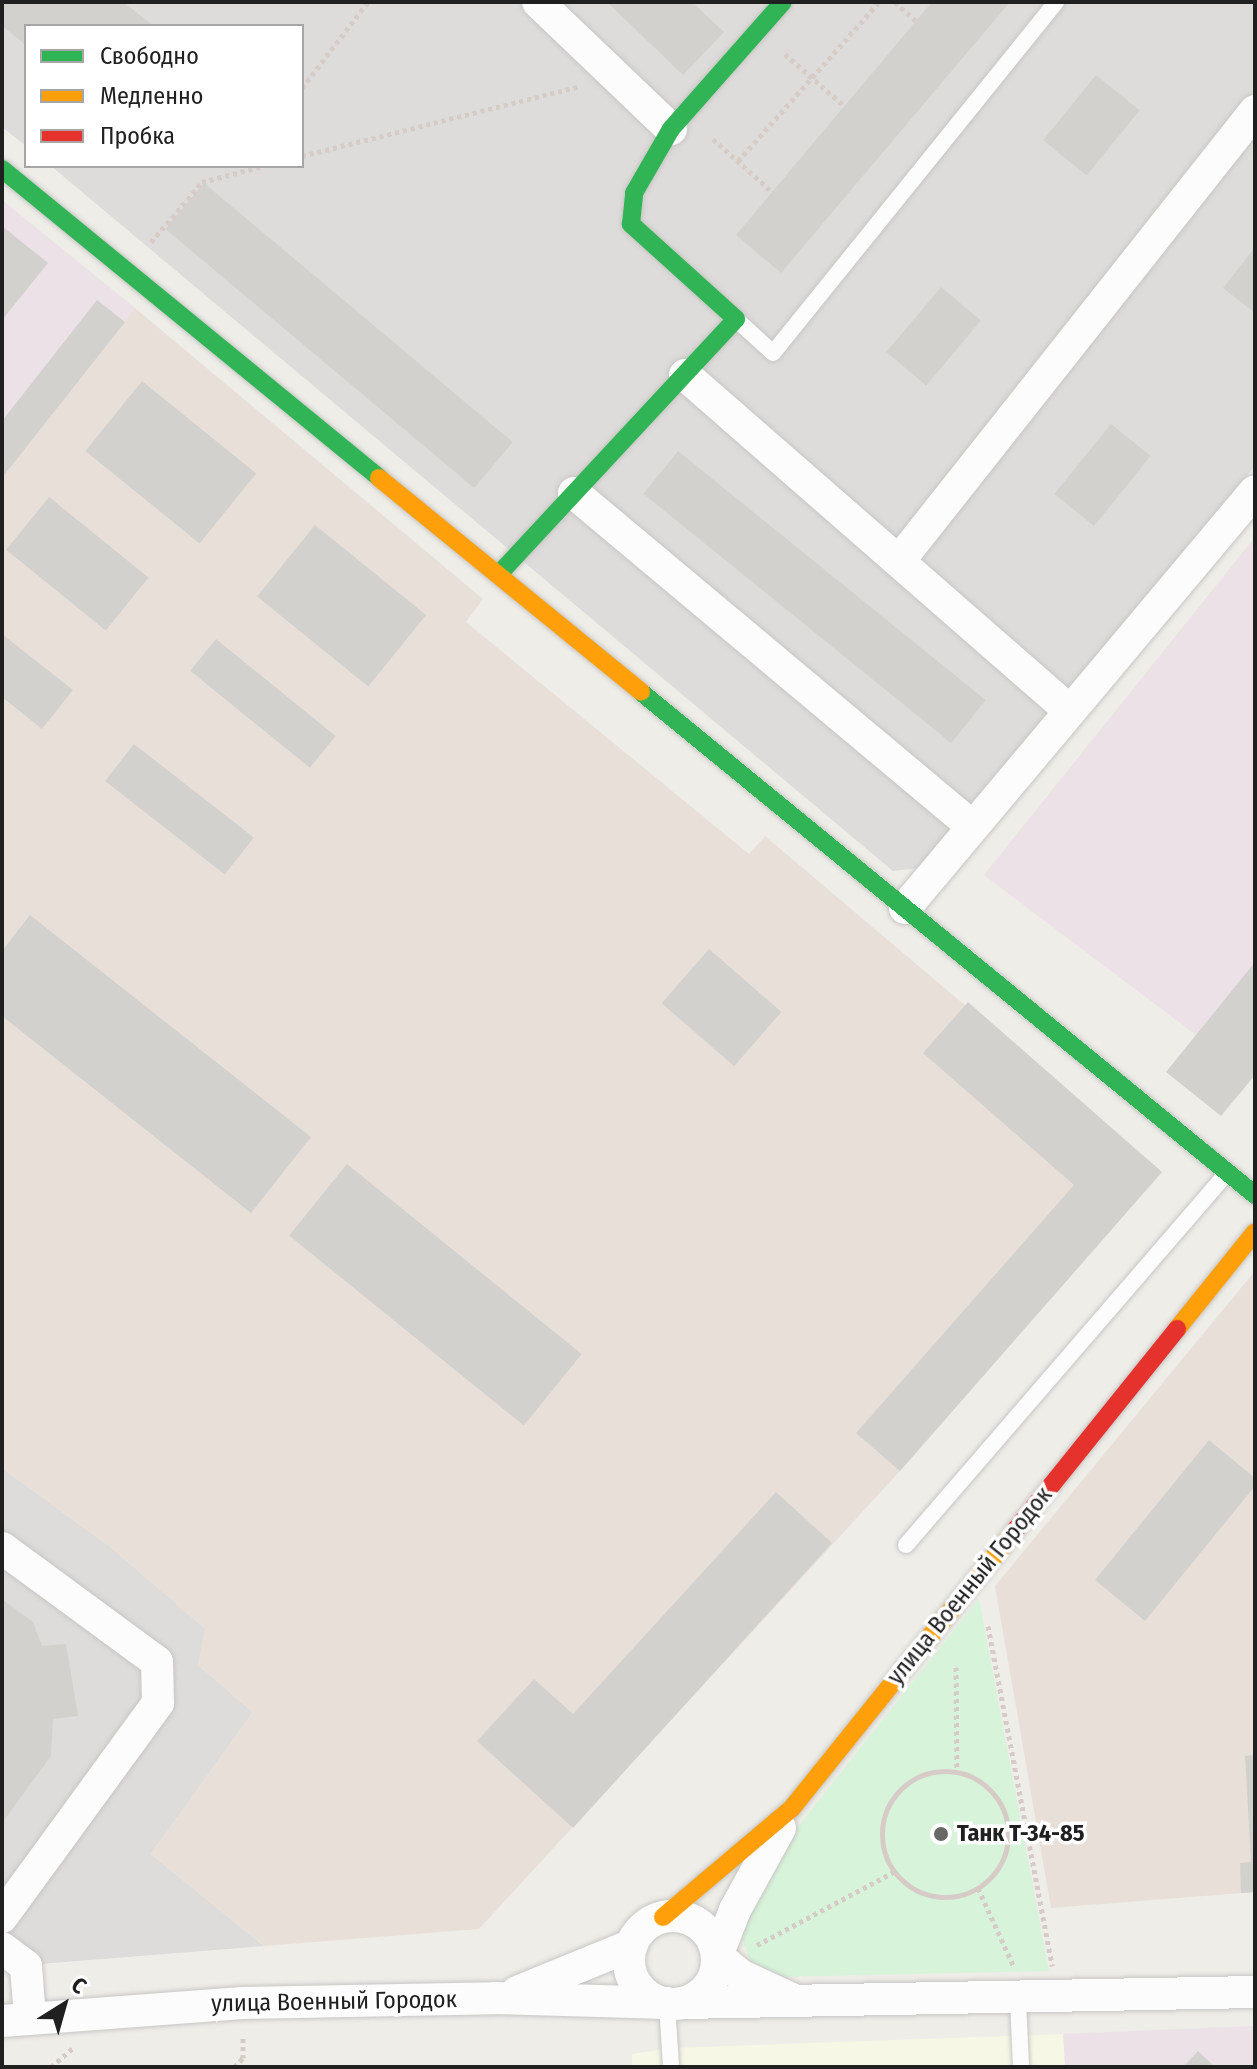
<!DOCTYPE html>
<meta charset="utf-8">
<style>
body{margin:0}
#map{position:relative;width:1257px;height:2069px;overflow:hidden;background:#eeede8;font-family:"Fira Sans Condensed",sans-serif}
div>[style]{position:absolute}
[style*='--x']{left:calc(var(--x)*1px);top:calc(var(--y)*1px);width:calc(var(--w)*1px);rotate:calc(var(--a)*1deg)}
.residential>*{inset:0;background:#dddcda}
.industrial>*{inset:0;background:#ebe1e6}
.education>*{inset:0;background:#f6f7e4}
.military>*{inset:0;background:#e8e0d8}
.park>*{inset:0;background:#d7f4da}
.building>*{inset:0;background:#d2d1ce;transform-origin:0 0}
.path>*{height:5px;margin-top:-2.5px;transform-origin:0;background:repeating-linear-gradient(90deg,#d7cbc7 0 4px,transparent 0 8px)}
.path>.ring{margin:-2.5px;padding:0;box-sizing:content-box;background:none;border:5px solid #d7cbc7;border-radius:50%}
.roads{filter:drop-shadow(0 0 2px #c7c6c4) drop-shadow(0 0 2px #c7c6c4)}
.lane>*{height:16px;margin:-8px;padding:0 8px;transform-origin:8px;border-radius:8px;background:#fcfcfc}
.street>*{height:32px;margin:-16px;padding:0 16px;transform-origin:16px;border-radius:16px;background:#fcfcfc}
.street>.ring{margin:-16px;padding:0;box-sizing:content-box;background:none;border:32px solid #fcfcfc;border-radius:50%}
.fast>*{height:18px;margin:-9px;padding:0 9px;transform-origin:9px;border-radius:9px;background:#30b455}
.slow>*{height:18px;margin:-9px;padding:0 9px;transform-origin:9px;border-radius:9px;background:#ff9f0a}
.jam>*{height:18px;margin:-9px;padding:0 9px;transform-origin:9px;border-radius:9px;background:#e5322d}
.dots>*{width:22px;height:22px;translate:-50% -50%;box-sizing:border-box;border:4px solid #fff;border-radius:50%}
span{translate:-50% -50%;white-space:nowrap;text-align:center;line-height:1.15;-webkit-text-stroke:7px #fff;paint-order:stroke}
.street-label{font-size:24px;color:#202020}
.poi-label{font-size:24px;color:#202020;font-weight:700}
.left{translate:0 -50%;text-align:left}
.frame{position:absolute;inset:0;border:4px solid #202020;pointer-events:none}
.legend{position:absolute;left:24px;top:24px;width:280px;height:144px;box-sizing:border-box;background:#fff;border:2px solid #a6a6a6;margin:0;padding:10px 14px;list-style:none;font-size:24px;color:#202020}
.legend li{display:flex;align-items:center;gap:16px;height:40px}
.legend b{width:40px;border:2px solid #a6a6a6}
.north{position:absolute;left:24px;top:1965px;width:80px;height:80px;-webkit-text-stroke:6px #fff;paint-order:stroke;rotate:37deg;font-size:22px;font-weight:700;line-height:32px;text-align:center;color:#202020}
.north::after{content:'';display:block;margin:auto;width:28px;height:36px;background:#202020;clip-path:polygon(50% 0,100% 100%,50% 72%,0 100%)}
</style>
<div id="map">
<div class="residential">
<i style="clip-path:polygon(2px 2px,1255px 2px,1255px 466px,919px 868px,893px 871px,51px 166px,302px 166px,302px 26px,26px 26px,26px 146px,2px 127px)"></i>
<i style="clip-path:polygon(2px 1468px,108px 1545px,206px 1629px,198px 1665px,253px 1712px,151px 1854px,264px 1946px,2px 1967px)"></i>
</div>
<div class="industrial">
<i style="clip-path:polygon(2px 200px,135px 308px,2px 478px)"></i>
<i style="clip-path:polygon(1255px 537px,1255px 963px,1196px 1035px,984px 875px)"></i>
<i style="clip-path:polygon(1255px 2026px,1255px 2067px,1065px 2067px,1063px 2034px)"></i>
</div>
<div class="education">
<i style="clip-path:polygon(1063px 2034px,1065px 2067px,632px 2067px,632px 2054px,670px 2048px)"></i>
</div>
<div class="military">
<i style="clip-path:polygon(135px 308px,483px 599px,466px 622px,749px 854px,765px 836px,1162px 1172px,900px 1471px,479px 1929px,264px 1946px,151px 1854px,253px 1712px,198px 1665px,205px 1629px,108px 1545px,2px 1468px,2px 478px)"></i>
<i style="clip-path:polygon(1255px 1271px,1255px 1892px,1051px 1908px,995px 1586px)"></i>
</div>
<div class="park">
<i style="clip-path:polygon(979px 1599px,1049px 1971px,774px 1977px,751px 1963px,739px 1931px,792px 1834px)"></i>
</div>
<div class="building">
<i style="clip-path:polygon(2px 2px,123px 2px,154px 26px,26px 26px,26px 45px,2px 26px)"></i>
<i style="clip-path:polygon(607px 2px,692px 2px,724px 32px,683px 75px)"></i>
<i style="clip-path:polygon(932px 2px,1010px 2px,781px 273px,736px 235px)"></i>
<i style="left:1096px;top:75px;width:56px;height:84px;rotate:39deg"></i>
<i style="left:204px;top:183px;width:403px;height:60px;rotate:40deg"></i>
<i style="clip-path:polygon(2px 226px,48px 263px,2px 320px)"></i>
<i style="clip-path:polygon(1255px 247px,1255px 313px,1223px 288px)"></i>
<i style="left:941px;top:287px;width:52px;height:85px;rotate:40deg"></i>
<i style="clip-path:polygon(97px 300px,125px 322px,2px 478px,2px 421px)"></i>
<i style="left:142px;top:381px;width:147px;height:90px;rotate:39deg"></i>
<i style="left:1111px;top:424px;width:51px;height:90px;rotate:39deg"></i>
<i style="left:678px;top:451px;width:396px;height:55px;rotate:39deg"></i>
<i style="left:49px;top:497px;width:128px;height:68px;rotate:39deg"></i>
<i style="left:315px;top:525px;width:143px;height:92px;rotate:39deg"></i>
<i style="clip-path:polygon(2px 634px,73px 690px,42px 729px,2px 697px)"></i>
<i style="left:216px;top:639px;width:154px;height:41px;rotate:39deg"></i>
<i style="left:134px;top:744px;width:152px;height:47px;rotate:38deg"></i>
<i style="clip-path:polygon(30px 915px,311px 1137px,251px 1213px,2px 1016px,2px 951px)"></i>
<i style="left:709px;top:949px;width:96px;height:72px;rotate:41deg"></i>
<i style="clip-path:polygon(1255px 962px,1255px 1075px,1221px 1116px,1166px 1072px)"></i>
<i style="clip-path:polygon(968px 1002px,1162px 1172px,900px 1471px,856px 1433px,1074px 1185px,923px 1053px)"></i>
<i style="left:347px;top:1164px;width:302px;height:92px;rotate:39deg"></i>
<i style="clip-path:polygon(1209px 1440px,1255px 1478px,1255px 1486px,1145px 1621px,1095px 1580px)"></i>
<i style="clip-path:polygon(776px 1492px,832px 1543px,573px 1828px,477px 1741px,534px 1679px,573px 1714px)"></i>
<i style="clip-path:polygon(2px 1599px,33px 1622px,42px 1646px,66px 1644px,78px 1716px,53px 1719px,51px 1756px,2px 1823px)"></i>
<i style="clip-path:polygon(1255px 1755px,1255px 1892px,1241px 1893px,1240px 1863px,1251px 1862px,1245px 1756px)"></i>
<i style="clip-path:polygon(1198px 2051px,1215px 2067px,1183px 2067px)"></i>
</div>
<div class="path">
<i style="--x:895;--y:2;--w:28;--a:42"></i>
<i style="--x:785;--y:54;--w:79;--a:41.4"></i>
<i style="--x:302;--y:88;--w:108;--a:-52.5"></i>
<i style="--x:713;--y:139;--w:79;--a:41.9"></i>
<i style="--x:302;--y:156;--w:287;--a:-14.1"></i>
<i style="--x:738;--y:161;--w:213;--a:-48.4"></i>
<i style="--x:151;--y:242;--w:79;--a:-49.6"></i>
<i style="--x:202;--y:182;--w:63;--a:-14.7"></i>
<i style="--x:988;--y:1626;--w:346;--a:79.3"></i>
<i style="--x:956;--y:1667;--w:105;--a:89.5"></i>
<i class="ring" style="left:882px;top:1771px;width:121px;height:121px"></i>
<i style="--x:978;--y:1888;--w:87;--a:65.5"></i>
<i style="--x:757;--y:1945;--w:155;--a:-28.1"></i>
<i style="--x:51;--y:2067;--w:30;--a:-41"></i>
<i style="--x:234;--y:2067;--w:13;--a:-45"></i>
<i style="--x:243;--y:2058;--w:23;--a:-90"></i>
</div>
<div class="roads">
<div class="lane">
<i style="--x:738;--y:321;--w:47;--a:42.4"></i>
<i style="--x:773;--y:353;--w:451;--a:-51.1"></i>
<i style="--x:906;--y:1545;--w:490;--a:-49.2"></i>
<i style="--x:1018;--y:2000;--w:67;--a:87.4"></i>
<i style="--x:667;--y:2003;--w:64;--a:86.4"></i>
</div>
<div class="street">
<i style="--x:538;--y:2;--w:184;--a:43.7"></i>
<i style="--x:685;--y:375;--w:511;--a:41.11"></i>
<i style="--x:574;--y:493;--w:520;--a:39.93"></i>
<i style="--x:899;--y:561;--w:574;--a:-51.65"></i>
<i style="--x:905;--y:908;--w:544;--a:-49.99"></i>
<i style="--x:2;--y:1548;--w:192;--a:36.3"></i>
<i style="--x:157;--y:1662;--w:41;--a:88.6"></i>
<i style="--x:158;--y:1703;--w:265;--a:126.1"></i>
<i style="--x:780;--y:1828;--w:94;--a:118.8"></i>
<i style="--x:735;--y:1910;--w:49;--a:111.4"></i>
<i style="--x:717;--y:1956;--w:32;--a:39"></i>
<i style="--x:742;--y:1976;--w:55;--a:24.7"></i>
<i class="ring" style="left:629px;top:1916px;width:56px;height:56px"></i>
<i style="--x:2;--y:1948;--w:30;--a:37"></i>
<i style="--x:26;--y:1966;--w:52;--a:85.6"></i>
<i style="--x:517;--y:1992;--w:124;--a:-22.2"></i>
<i style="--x:682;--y:2003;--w:573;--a:-1.1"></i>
<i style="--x:2;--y:2021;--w:241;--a:-4.3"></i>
<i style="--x:242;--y:2003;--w:253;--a:-1.1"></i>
<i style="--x:495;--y:1998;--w:172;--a:1.7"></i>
</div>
<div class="fast">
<i style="--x:2;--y:169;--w:487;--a:39.3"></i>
<i style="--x:499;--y:574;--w:348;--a:-47.1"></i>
<i style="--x:736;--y:319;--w:142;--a:-137.9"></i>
<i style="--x:631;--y:224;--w:31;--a:-84"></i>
<i style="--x:634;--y:193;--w:74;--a:-60"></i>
<i style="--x:671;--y:129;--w:169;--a:-48.6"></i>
<i style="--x:641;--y:692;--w:794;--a:39.32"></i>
</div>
<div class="slow">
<i style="--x:379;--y:478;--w:338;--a:39.2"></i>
<i style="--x:1177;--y:1329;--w:124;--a:-51.2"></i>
<i style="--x:663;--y:1917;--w:169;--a:-40.2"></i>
<i style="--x:792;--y:1808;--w:353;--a:-51.2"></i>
</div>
<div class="jam">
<i style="--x:1013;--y:1533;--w:262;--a:-51.2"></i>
</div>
</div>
<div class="dots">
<i style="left:941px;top:1834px;background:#686866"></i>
</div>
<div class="street-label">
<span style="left:970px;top:1586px;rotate:-51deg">улица Военный Городок</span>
<span style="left:334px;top:2002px;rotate:-1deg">улица Военный Городок</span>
</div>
<div class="poi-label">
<span class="left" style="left:957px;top:1834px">Танк Т-34-85</span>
</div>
<div class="frame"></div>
<ul class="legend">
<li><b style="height:10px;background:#30b455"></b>Свободно</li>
<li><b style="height:10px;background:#ff9f0a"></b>Медленно</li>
<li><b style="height:10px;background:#e5322d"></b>Пробка</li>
</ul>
<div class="north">С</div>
</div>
